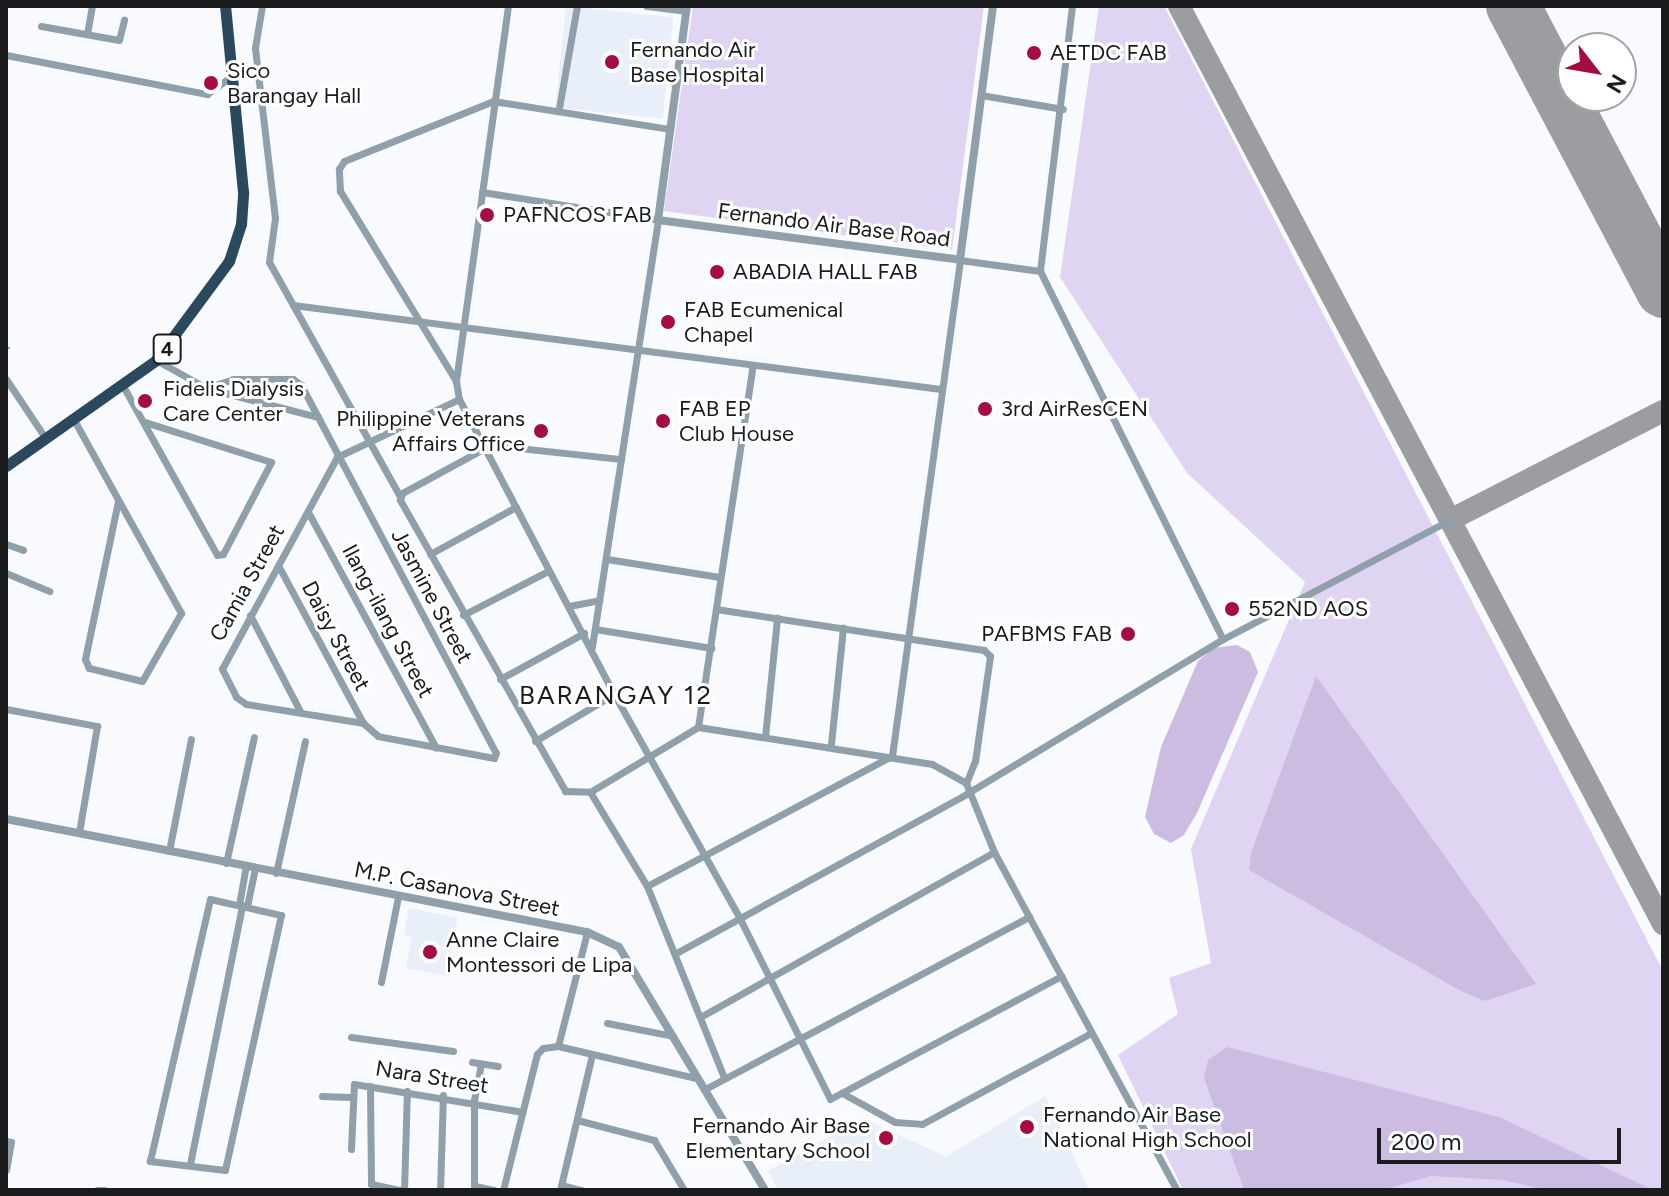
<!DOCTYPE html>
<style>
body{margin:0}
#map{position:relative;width:1669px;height:1196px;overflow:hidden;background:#f8fafe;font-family:Figtree,sans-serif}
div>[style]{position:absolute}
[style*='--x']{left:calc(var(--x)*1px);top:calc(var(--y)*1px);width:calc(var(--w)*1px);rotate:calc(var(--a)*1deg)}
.built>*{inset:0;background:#e8eff9;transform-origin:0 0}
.green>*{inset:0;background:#e0d4f3}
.forest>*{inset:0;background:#ccbce2}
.stream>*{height:2px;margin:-1px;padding:0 1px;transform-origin:1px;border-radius:1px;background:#75a5b1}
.taxiway>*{height:22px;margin:-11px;padding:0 11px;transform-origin:11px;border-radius:11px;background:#9b9da0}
.runway>*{height:54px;margin:-27px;padding:0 27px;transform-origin:27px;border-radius:27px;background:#9b9da0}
.minor>*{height:7px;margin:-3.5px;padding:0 3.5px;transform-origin:3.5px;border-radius:3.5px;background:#90a0ab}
.tertiary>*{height:8px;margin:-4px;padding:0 4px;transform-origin:4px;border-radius:4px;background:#90a0ab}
.trunk>*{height:11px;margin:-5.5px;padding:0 5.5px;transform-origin:5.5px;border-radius:5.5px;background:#2a495d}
.dots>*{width:22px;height:22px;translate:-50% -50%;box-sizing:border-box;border:4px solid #fff;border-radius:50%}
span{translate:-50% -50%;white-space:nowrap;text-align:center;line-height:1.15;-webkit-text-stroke:6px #fff;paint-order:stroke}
.shield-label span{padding:2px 6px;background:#fff;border:2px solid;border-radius:6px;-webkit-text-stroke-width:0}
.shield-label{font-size:20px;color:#191b1d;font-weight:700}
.poi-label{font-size:22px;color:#191b1d}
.left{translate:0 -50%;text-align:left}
.right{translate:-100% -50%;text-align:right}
.street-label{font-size:22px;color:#191b1d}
.quarter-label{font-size:26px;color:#191b1d;letter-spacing:2px}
.frame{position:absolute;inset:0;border:8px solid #191b1d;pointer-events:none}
.north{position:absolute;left:1557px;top:32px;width:80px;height:80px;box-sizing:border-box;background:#fff;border:2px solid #a3a4a5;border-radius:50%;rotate:121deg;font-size:22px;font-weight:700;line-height:32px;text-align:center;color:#191b1d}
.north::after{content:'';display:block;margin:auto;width:28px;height:36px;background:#a40c43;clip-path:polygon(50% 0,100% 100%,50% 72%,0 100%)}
.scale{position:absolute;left:1377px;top:1128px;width:244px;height:36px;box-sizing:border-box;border:4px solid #191b1d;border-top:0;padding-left:10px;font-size:24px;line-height:28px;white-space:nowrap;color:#191b1d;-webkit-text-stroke:6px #fff;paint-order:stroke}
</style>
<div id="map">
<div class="built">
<i style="left:566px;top:6px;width:108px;height:102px;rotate:6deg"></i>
<i style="clip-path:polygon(409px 908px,458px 918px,447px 976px,406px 968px,412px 937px,404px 935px)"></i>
<i style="clip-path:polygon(1045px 1096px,1089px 1190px,778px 1190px,768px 1171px,863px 1118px,946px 1157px)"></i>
</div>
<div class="green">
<i style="clip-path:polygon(693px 6px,984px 6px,952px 250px,664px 211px)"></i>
<i style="clip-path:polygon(1099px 6px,1164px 6px,1663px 971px,1663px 1190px,1183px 1190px,1118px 1055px,1178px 1014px,1169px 978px,1211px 963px,1191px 849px,1305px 582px,1187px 473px,1060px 277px)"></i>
</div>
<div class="forest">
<i style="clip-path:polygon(1237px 645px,1250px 652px,1258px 672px,1197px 813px,1184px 835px,1171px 843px,1154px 834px,1145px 817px,1161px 747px,1198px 661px,1214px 648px)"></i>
<i style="clip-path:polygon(1316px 676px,1536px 984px,1485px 1001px,1461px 991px,1249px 870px,1251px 853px)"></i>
<i style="clip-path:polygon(1227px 1047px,1499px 1117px,1653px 1190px,1547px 1190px,1502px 1180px,1431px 1176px,1383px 1190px,1244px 1190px,1204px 1078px,1208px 1060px)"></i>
</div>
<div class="stream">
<i style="--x:6;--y:348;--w:3;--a:0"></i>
</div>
<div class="taxiway">
<i style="--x:1179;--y:6;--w:1038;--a:62.2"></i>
<i style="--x:1450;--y:520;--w:239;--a:-27.1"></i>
</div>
<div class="runway">
<i style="--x:1513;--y:6;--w:322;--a:62.2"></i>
</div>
<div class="minor">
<i style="--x:262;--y:6;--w:43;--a:99.5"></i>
<i style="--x:255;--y:48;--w:171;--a:83.3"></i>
<i style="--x:275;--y:218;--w:44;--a:97.8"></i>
<i style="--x:269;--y:262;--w:268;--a:60.8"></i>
<i style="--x:508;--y:6;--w:379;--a:97.9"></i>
<i style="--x:456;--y:381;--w:18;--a:81"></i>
<i style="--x:459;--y:399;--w:333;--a:62.3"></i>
<i style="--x:614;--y:694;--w:256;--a:60.7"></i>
<i style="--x:739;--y:917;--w:203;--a:63.4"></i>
<i style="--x:830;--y:1099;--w:262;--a:-28"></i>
<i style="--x:1072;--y:6;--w:267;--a:96.9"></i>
<i style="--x:1040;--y:271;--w:411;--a:63.6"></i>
<i style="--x:41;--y:26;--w:79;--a:10.2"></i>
<i style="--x:119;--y:40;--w:21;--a:-76"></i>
<i style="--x:87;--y:34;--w:28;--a:-80"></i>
<i style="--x:6;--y:55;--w:205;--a:11"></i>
<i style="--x:207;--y:94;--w:31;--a:-36"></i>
<i style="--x:981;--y:95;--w:83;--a:9.7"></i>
<i style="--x:559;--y:108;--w:104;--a:-80"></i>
<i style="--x:482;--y:192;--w:178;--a:9"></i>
<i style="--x:658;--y:220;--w:432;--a:98.8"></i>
<i style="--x:293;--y:305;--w:653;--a:7.39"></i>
<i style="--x:156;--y:360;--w:57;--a:29.2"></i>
<i style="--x:206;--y:388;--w:116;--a:14.5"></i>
<i style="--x:6;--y:379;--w:72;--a:56.3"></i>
<i style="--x:456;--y:381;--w:223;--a:-121.4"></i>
<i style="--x:340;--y:191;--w:22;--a:-93"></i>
<i style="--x:339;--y:169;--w:9;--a:-58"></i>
<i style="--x:344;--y:161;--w:161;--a:-21.9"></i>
<i style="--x:493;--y:101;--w:178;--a:9"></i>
<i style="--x:123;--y:386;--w:193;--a:60.9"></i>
<i style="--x:217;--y:555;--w:6;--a:-9"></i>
<i style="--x:223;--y:554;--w:104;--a:-62.4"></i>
<i style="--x:271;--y:462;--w:132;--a:-162.4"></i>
<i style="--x:206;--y:388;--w:28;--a:-18"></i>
<i style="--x:233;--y:379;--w:60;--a:0"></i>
<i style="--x:293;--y:379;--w:10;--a:37"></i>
<i style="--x:301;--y:385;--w:416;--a:62.1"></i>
<i style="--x:496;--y:753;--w:5;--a:112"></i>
<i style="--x:494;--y:758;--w:118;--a:-169.3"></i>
<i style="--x:378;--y:736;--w:20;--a:-139"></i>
<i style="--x:363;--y:723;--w:179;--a:-118.3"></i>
<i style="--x:74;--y:420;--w:221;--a:61"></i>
<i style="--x:181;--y:613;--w:78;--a:119.8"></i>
<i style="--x:142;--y:681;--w:55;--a:-166.2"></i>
<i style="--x:89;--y:668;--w:10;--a:-114"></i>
<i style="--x:85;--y:659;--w:161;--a:-78.2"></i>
<i style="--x:482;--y:444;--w:140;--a:6.2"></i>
<i style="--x:485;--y:448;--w:94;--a:151.5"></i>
<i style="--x:402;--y:493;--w:7;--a:106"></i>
<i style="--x:400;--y:500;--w:335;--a:60.4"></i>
<i style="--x:565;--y:791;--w:25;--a:2"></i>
<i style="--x:590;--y:792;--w:126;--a:-31"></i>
<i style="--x:698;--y:727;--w:366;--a:-81.4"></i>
<i style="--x:337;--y:457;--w:241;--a:118.5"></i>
<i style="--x:222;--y:669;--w:31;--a:63"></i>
<i style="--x:236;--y:697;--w:12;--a:35"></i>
<i style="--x:246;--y:704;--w:119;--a:9.2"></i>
<i style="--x:337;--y:457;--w:135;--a:-25.4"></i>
<i style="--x:308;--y:512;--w:268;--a:61.5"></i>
<i style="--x:6;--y:544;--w:18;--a:19"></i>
<i style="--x:430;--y:554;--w:98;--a:-28.7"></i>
<i style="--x:607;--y:559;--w:114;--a:9.1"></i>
<i style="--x:6;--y:573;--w:47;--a:22.7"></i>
<i style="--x:569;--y:606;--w:31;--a:-11"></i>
<i style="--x:716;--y:609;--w:271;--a:8.7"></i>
<i style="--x:984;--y:650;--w:8;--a:45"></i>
<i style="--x:990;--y:656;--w:106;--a:98.1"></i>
<i style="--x:975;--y:761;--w:24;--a:112"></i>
<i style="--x:250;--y:615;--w:110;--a:62.5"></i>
<i style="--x:463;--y:615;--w:96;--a:-27.4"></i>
<i style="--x:595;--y:629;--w:118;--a:9.3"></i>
<i style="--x:500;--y:679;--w:96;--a:-28.7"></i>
<i style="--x:6;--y:709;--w:93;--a:10.6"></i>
<i style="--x:97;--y:726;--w:108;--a:99.6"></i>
<i style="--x:698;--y:727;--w:237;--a:9"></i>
<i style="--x:932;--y:764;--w:39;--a:29"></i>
<i style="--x:966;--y:783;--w:74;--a:67.9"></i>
<i style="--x:994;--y:852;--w:384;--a:61.6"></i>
<i style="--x:765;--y:737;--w:120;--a:-84.2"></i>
<i style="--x:535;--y:741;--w:92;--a:-30.7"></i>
<i style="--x:831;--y:744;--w:117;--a:-84.1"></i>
<i style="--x:590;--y:792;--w:110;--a:58.8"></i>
<i style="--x:647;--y:886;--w:207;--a:68.1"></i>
<i style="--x:169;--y:851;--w:114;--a:-78.9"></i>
<i style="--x:226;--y:863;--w:129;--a:-77.5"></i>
<i style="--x:276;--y:873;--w:135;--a:-77.6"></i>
<i style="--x:647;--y:886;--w:277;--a:-28"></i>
<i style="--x:892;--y:756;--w:501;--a:-82.19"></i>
<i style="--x:960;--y:260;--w:81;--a:7.8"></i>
<i style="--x:210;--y:899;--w:73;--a:12.7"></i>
<i style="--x:281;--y:915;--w:261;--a:102.4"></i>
<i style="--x:225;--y:1170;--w:76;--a:-173.2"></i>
<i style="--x:150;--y:1161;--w:269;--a:-77.1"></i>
<i style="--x:239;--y:905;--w:39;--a:-80"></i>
<i style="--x:247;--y:906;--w:38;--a:-78"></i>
<i style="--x:678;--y:952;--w:328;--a:-28.7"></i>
<i style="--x:966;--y:794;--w:300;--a:-31.1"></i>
<i style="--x:1223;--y:639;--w:256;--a:-27.7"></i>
<i style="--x:381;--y:982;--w:87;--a:-78.7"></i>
<i style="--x:702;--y:1016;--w:335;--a:-29.3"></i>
<i style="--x:607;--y:1023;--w:67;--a:11.1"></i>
<i style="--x:351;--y:1037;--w:103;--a:7.8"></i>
<i style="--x:558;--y:1046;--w:118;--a:-75.7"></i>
<i style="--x:472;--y:1062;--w:26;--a:9"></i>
<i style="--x:370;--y:1086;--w:98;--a:89.4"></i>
<i style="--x:371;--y:1184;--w:30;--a:12"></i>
<i style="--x:707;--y:1088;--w:365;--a:-28"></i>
<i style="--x:842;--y:1093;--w:60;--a:28.7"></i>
<i style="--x:895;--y:1122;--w:27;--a:4"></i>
<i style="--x:922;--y:1124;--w:192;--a:-28.3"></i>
<i style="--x:322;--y:1096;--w:28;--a:2"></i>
<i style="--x:577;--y:1120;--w:80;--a:14.6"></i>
<i style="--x:654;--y:1140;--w:58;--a:59"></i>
<i style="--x:6;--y:1141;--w:5;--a:11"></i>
<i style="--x:11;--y:1142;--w:28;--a:100"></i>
<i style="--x:351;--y:1149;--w:65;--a:-87.4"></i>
<i style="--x:354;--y:1084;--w:171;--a:9.4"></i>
<i style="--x:190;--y:1164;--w:264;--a:-78.6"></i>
<i style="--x:561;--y:1185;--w:21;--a:14"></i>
<i style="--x:475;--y:1186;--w:19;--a:12"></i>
<i style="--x:97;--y:1190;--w:7;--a:0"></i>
<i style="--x:404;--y:1190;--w:99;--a:-88.3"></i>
<i style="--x:440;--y:1190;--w:95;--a:-88.2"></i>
<i style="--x:474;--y:1190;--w:90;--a:-90"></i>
<i style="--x:474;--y:1100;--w:37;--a:-79"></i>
<i style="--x:503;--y:1190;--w:140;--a:-76"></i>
<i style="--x:537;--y:1054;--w:8;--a:-45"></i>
<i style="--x:543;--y:1048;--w:15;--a:-8"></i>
<i style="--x:558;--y:1046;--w:142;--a:13.1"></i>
<i style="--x:560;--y:1190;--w:139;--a:-76.7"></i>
</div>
<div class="tertiary">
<i style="--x:647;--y:6;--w:39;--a:7"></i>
<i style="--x:687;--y:6;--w:216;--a:97.7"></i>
<i style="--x:658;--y:220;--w:305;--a:7.5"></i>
<i style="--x:960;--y:260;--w:256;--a:-82.6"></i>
<i style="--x:6;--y:819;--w:592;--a:11.01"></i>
<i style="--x:587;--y:932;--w:35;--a:25"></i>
<i style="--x:619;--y:947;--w:283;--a:59"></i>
</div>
<div class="trunk">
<i style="--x:6;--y:466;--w:184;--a:-35.2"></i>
<i style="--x:156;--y:360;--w:123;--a:-53.6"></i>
<i style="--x:229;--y:261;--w:39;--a:-72"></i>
<i style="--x:241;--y:224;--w:32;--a:-86"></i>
<i style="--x:243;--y:192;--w:187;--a:-95.5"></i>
</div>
<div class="dots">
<i style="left:1034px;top:53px;background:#a40c43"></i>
<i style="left:612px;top:62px;background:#a40c43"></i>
<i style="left:211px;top:83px;background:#a40c43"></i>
<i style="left:487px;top:215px;background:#a40c43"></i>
<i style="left:717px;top:272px;background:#a40c43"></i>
<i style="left:668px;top:322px;background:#a40c43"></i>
<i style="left:145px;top:401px;background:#a40c43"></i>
<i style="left:985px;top:409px;background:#a40c43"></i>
<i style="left:663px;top:421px;background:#a40c43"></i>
<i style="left:541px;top:431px;background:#a40c43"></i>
<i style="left:1232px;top:609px;background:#a40c43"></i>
<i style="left:1128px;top:634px;background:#a40c43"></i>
<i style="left:430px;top:952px;background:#a40c43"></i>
<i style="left:1027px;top:1127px;background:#a40c43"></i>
<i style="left:886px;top:1138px;background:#a40c43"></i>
</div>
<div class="shield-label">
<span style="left:167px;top:349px">4</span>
</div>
<div class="poi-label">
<span class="left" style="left:630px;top:62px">Fernando Air<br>Base Hospital</span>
<span class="left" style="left:1050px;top:53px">AETDC FAB</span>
<span class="left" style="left:227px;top:83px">Sico<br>Barangay Hall</span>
<span class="left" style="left:503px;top:215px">PAFNCOS FAB</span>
<span class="left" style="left:733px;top:272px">ABADIA HALL FAB</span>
<span class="left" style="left:684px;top:322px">FAB Ecumenical<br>Chapel</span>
<span class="left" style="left:163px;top:401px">Fidelis Dialysis<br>Care Center</span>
<span class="left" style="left:679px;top:421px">FAB EP<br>Club House</span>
<span class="left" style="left:1001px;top:409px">3rd AirResCEN</span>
<span class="right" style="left:525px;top:431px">Philippine Veterans<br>Affairs Office</span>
<span class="left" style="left:1248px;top:609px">552ND AOS</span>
<span class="right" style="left:1112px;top:634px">PAFBMS FAB</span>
<span class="left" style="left:446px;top:952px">Anne Claire<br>Montessori de Lipa</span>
<span class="left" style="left:1043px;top:1127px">Fernando Air Base<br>National High School</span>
<span class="right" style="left:870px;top:1138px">Fernando Air Base<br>Elementary School</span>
</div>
<div class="street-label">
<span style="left:834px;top:225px;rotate:7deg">Fernando Air Base Road</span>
<span style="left:247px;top:583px;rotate:-61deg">Camia Street</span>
<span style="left:432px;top:596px;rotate:62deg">Jasmine Street</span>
<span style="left:388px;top:621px;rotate:62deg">Ilang-ilang Street</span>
<span style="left:336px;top:636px;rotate:62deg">Daisy Street</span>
<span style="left:457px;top:889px;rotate:11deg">M.P. Casanova Street</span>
<span style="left:432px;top:1077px;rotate:9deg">Nara Street</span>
</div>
<div class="quarter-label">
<span style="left:616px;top:696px">BARANGAY 12</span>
</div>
<div class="frame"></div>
<div class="north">N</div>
<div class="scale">200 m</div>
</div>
